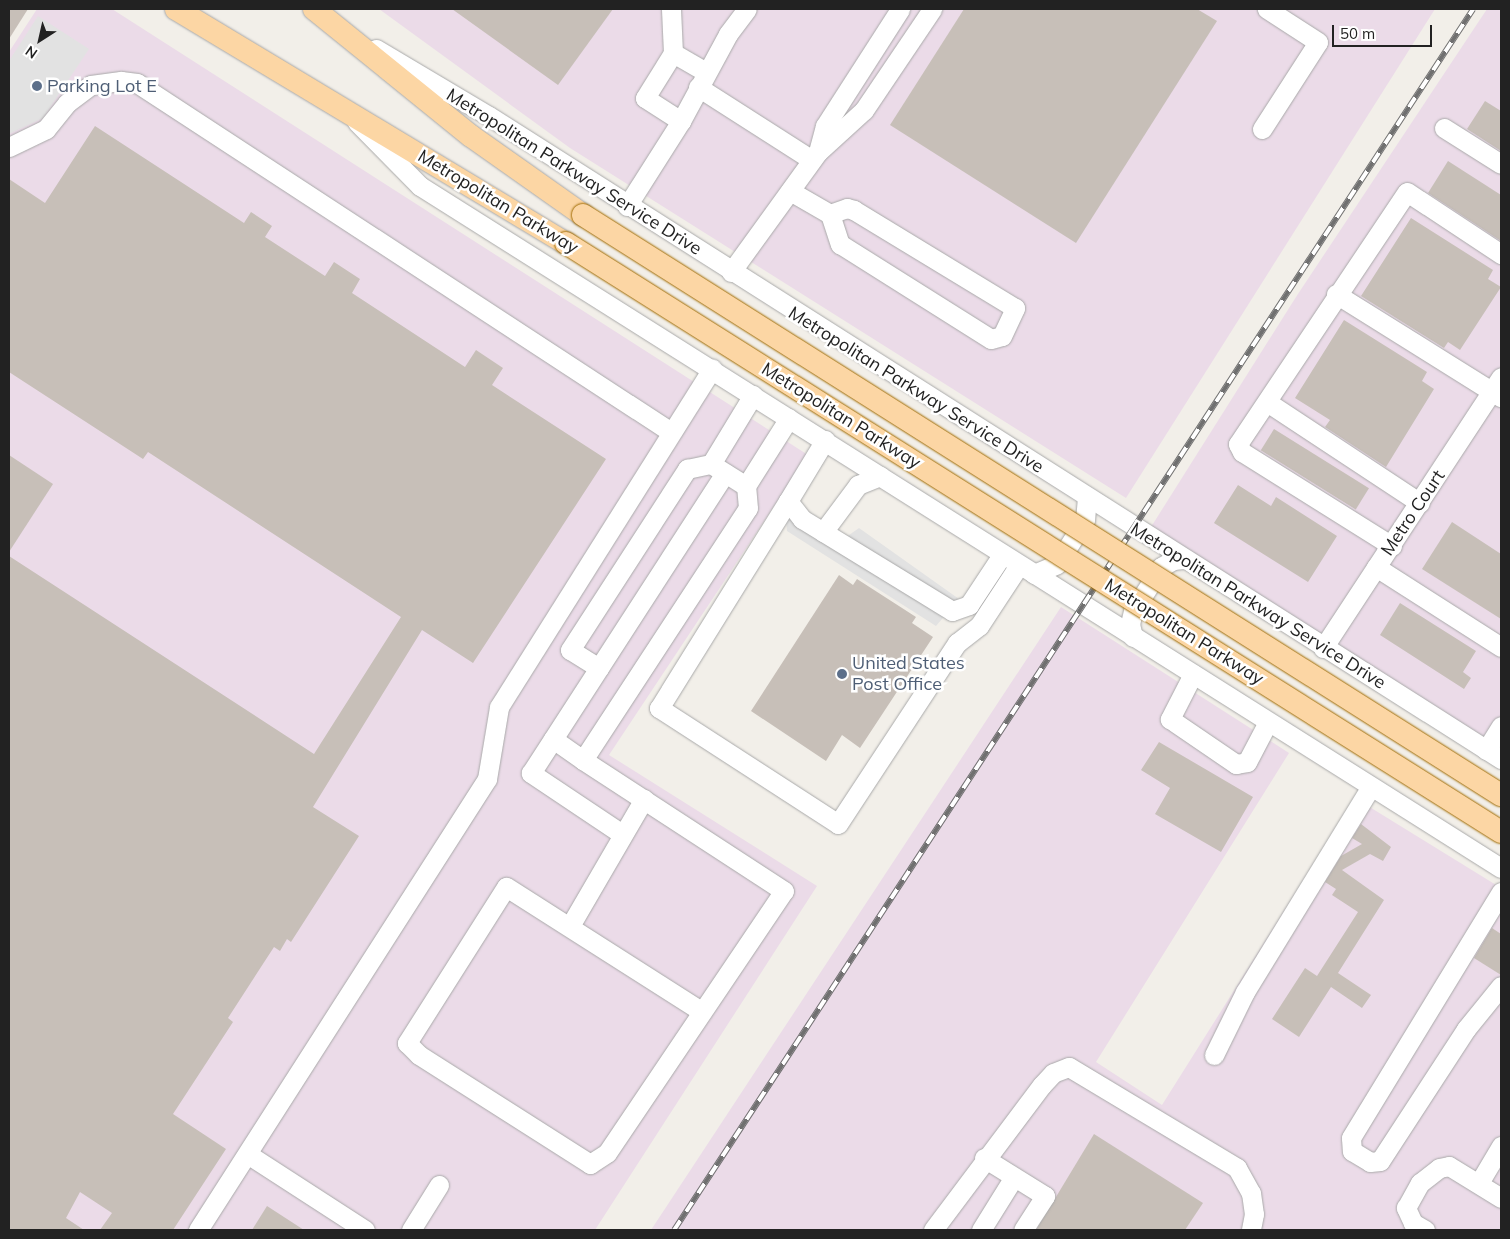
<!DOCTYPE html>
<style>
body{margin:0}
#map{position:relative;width:1510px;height:1239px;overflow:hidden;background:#f2efe9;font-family:Mulish,sans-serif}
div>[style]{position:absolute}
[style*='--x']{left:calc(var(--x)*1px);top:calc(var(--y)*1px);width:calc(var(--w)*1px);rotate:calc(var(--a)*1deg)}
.industrial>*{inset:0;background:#ebdbe8}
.parking>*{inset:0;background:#e2e2e2}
.building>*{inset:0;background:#c7bfb8;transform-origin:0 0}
.roads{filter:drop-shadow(0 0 1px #a9a9a9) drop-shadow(0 0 1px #a9a9a9)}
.minor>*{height:19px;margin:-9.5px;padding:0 9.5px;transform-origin:9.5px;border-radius:9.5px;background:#fff}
.major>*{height:22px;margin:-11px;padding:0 11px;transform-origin:11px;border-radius:11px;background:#fcd6a4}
.rail>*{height:5.5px;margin-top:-2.75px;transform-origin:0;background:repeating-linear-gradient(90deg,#fff 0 11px,#707070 0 22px);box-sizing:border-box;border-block:1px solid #707070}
.bridges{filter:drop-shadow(0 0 1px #a06b00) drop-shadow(0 0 1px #a06b00)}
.major-bridge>*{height:22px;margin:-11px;padding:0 11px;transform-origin:11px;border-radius:11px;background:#fcd6a4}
.dots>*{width:14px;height:14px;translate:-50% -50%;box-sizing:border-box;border:2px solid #fff;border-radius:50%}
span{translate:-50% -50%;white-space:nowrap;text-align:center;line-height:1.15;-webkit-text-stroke:5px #fff;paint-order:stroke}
.service-label{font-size:18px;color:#4e5e75}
.left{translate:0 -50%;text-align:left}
.street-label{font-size:18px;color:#222}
.frame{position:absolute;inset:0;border:10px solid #222;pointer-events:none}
.north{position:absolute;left:15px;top:15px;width:50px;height:50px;-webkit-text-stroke:4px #fff;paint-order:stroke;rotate:215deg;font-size:14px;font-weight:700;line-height:20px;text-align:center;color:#222}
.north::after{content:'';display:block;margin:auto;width:18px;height:22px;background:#222;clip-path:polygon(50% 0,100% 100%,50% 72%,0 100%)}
.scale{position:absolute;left:1332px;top:25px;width:100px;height:22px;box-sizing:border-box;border:2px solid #222;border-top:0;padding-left:6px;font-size:15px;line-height:18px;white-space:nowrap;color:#222;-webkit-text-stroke:4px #fff;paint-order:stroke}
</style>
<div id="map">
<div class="industrial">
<i style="clip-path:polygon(37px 9px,112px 9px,808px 455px,609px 755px,817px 886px,595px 1230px,9px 1230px,9px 52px)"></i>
<i style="clip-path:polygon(379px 9px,1435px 9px,1126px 498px,570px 148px)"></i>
<i style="clip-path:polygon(1487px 9px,1501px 9px,1501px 750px,1151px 527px,1296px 297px)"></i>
<i style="clip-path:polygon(1061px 607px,1289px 753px,1096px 1062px,1162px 1105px,1355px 798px,1501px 888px,1501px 1230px,651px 1230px)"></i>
</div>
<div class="parking">
<i style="clip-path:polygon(38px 16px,89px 49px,43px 118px,9px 134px,9px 61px)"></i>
<i style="clip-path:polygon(797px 509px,842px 540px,859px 528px,959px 599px,936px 626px,787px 531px,786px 517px)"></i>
</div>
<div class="building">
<i style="clip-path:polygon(9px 9px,28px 9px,9px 39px)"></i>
<i style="clip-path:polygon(452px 9px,613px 9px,558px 85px)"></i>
<i style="clip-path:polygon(964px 9px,1197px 9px,1217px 21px,1076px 243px,890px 125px)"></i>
<i style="clip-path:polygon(1485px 101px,1501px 111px,1501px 151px,1467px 129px)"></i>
<i style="clip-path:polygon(95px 126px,244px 223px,251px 212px,272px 226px,265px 237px,325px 276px,334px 262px,360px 279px,352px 293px,465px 367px,476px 350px,503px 368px,492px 385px,606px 459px,473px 663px,422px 630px,313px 807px,359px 836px,291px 942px,287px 939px,280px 951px,274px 947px,228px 1018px,233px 1022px,173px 1114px,226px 1149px,173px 1230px,100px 1230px,112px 1213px,80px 1192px,66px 1218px,84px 1230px,9px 1230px,9px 556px,314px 754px,401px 617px,148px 452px,143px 459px,9px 372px,9px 179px,45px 203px)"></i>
<i style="clip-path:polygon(1448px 161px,1501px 195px,1501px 241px,1428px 193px)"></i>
<i style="clip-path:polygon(1411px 218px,1493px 270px,1488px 279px,1501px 287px,1460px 350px,1448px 342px,1444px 348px,1361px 296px)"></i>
<i style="clip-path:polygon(1344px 320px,1427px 372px,1422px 381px,1434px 389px,1386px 467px,1325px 427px,1330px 420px,1295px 398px)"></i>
<i style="left:1274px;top:429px;width:112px;height:25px;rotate:32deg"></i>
<i style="clip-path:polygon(9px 455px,53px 484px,9px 552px)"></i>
<i style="clip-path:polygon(1238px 485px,1271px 506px,1276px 497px,1337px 536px,1308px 582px,1214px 523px)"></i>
<i style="clip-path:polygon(1452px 522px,1501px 554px,1501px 619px,1422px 569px)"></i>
<i style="clip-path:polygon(839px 575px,853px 585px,857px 579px,916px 617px,912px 623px,933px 637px,860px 748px,842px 735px,826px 761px,751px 711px)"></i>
<i style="clip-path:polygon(1400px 603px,1476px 651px,1463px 672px,1471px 678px,1464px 689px,1380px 635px)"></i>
<i style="clip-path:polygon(1159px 742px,1253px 797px,1221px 852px,1155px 814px,1170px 788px,1141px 770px)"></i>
<i style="clip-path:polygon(1361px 824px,1391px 847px,1383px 861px,1370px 854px,1342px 870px,1384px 900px,1338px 973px,1371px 995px,1362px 1008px,1331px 987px,1299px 1037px,1272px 1019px,1305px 968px,1317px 976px,1358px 912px,1332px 895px,1336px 889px,1325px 882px,1341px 856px,1362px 844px,1352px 838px)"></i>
<i style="clip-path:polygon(1492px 928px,1501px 934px,1501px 975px,1474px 958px)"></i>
<i style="clip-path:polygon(1094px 1134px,1203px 1203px,1185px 1230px,1036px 1230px)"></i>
<i style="clip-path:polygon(267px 1206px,304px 1230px,252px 1230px)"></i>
</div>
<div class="roads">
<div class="minor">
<i style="--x:671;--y:9;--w:44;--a:87.4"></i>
<i style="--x:673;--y:53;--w:53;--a:121.9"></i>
<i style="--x:645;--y:98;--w:43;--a:32.6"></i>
<i style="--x:376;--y:49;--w:131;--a:30.7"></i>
<i style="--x:489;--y:116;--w:1199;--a:32.43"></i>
<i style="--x:673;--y:53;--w:38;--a:30"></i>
<i style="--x:698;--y:87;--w:135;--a:32.6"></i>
<i style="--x:357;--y:122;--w:90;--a:45.5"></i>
<i style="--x:420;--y:186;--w:1278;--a:32.25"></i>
<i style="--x:1444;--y:128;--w:67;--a:32.3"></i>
<i style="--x:1262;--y:129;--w:103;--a:-57.2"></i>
<i style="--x:1318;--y:42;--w:61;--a:-147.1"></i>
<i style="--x:9;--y:147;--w:41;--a:-25.9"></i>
<i style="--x:46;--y:129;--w:33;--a:-51"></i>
<i style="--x:67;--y:103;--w:30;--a:-37"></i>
<i style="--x:91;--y:85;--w:30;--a:-8"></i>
<i style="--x:121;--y:81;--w:16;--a:7"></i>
<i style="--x:137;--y:83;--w:638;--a:33.17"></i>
<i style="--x:818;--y:152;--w:27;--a:-75"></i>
<i style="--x:825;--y:126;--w:139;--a:-57.3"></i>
<i style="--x:790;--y:191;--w:46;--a:29.9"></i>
<i style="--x:830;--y:214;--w:32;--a:72"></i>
<i style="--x:840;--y:244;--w:178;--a:32.2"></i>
<i style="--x:991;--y:339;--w:11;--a:-15"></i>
<i style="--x:1002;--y:336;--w:31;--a:-65"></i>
<i style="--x:1015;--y:308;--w:188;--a:-148.7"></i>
<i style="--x:854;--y:210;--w:7;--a:-164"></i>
<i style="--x:847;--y:208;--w:18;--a:161"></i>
<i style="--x:627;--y:206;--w:101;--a:-57.6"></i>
<i style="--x:681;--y:121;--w:99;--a:-61.6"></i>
<i style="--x:728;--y:34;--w:31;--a:-53"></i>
<i style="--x:731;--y:272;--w:148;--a:-54.1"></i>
<i style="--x:818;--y:152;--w:62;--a:-42.4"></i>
<i style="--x:864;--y:110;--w:122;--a:-56"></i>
<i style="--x:1336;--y:294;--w:195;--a:32"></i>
<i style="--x:753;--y:395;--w:81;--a:121.3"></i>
<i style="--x:711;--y:464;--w:41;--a:32.2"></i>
<i style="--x:746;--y:486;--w:80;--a:-57.7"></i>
<i style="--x:1267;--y:402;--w:183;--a:33.4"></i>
<i style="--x:825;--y:440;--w:71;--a:121.2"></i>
<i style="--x:788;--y:501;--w:23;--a:52"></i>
<i style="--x:802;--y:519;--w:176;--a:31.5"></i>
<i style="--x:952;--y:611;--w:18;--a:-19"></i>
<i style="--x:969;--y:605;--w:60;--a:-56.6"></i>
<i style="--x:788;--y:501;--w:244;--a:121.9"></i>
<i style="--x:659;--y:708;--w:213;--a:32.9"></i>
<i style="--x:838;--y:824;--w:217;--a:-56.7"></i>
<i style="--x:957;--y:643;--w:28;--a:-38"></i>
<i style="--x:979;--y:626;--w:73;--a:-56.7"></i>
<i style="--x:823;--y:532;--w:59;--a:-53.3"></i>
<i style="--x:858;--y:485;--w:24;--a:-22"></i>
<i style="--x:1392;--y:546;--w:177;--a:-147.9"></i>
<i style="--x:1242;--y:452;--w:9;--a:-117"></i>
<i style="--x:1238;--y:444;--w:303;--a:-56.2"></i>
<i style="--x:1407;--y:192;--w:113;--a:33.4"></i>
<i style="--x:1376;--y:567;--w:148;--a:32.6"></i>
<i style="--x:1034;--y:574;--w:25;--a:-23"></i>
<i style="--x:1057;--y:564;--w:52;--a:-57.5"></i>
<i style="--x:1085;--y:520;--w:22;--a:-85"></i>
<i style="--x:1133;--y:637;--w:13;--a:-103"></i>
<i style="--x:1130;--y:624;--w:13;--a:-77"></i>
<i style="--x:1133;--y:611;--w:52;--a:-57.5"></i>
<i style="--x:1161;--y:567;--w:14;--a:-30"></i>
<i style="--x:1173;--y:560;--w:10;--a:-6"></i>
<i style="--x:1323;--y:648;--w:324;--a:-56.7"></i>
<i style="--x:599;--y:668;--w:34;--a:-148"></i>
<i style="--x:570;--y:650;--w:216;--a:-57.1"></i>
<i style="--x:687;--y:469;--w:25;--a:-12"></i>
<i style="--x:1193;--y:674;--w:51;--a:117.1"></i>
<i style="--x:1170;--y:719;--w:80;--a:34.3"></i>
<i style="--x:1236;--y:764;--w:11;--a:-10"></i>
<i style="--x:1247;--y:762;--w:45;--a:-62.3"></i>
<i style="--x:553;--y:739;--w:37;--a:35"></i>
<i style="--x:1486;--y:750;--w:28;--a:-58"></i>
<i style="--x:622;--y:834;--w:110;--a:-146.2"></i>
<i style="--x:531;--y:773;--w:357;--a:-57.1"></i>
<i style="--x:1501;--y:892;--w:288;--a:121.4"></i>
<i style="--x:1351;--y:1138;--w:13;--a:86"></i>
<i style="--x:1352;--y:1151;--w:21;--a:31"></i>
<i style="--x:1370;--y:1162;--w:10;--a:-6"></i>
<i style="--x:1380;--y:1161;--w:158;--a:-56.9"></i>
<i style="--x:1466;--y:1029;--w:55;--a:-50.9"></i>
<i style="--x:570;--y:926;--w:147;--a:-59.8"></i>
<i style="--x:701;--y:1011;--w:231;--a:-147.5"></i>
<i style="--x:506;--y:887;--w:185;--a:122.4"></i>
<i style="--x:407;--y:1043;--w:17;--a:45"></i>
<i style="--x:419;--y:1055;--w:203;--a:32.5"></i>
<i style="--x:590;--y:1164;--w:20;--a:-33"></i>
<i style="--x:607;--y:1153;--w:316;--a:-56"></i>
<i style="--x:784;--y:891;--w:240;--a:-146.9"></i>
<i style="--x:583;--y:760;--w:301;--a:-56.8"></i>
<i style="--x:748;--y:508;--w:22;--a:-95"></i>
<i style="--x:1214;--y:1055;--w:70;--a:-63.8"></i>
<i style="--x:1245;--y:992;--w:241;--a:-58.5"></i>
<i style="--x:249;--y:1155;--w:138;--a:32.9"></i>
<i style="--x:984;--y:1158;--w:72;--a:31.9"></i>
<i style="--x:1045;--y:1196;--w:40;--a:122.9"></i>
<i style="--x:1479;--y:1183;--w:43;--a:-59.3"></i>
<i style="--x:198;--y:1230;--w:536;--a:-57.35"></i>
<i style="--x:487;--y:779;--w:73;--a:-80.5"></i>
<i style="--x:499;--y:707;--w:400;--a:-57.8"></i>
<i style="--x:411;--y:1230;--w:53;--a:-58.1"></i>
<i style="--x:933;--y:1230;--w:181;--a:-53.1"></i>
<i style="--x:1042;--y:1085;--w:16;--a:-47"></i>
<i style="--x:1053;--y:1073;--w:17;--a:-21"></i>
<i style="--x:1069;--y:1067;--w:196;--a:31"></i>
<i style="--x:1237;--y:1168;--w:29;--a:61"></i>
<i style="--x:1251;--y:1193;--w:21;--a:82"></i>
<i style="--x:1254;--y:1214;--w:16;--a:101"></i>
<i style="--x:981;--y:1230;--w:62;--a:-58.1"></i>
<i style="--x:1425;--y:1230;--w:14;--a:-150"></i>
<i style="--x:1413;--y:1223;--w:17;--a:-115"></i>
<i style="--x:1406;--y:1208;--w:29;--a:-61"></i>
<i style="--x:1420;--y:1183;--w:24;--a:-38"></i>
<i style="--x:1439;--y:1168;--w:10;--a:-11"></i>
<i style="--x:1449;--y:1166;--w:61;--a:31.6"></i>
</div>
<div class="major">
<i style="--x:176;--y:9;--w:455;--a:31"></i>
<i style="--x:314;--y:9;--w:202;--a:39"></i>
<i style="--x:471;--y:136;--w:137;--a:35.2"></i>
</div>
</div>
<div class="rail">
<i style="--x:674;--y:1230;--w:1459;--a:-56.8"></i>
</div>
<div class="bridges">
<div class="major-bridge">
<i style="--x:583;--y:215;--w:1086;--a:32.29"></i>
<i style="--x:566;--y:243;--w:1105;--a:32.21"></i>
</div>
</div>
<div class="dots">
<i style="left:37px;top:86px;background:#5c6f8a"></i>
<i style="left:842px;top:674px;background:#5c6f8a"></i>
</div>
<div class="service-label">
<span class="left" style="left:47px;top:86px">Parking Lot E</span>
<span class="left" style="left:852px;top:674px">United States<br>Post Office</span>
</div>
<div class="street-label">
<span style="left:574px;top:172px;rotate:32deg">Metropolitan Parkway Service Drive</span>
<span style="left:498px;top:202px;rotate:31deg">Metropolitan Parkway</span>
<span style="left:916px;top:390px;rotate:32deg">Metropolitan Parkway Service Drive</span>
<span style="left:841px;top:416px;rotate:32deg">Metropolitan Parkway</span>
<span style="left:1413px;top:513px;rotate:-56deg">Metro Court</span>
<span style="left:1258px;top:606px;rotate:32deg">Metropolitan Parkway Service Drive</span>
<span style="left:1184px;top:632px;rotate:32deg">Metropolitan Parkway</span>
</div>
<div class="frame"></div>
<div class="north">N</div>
<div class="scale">50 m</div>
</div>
